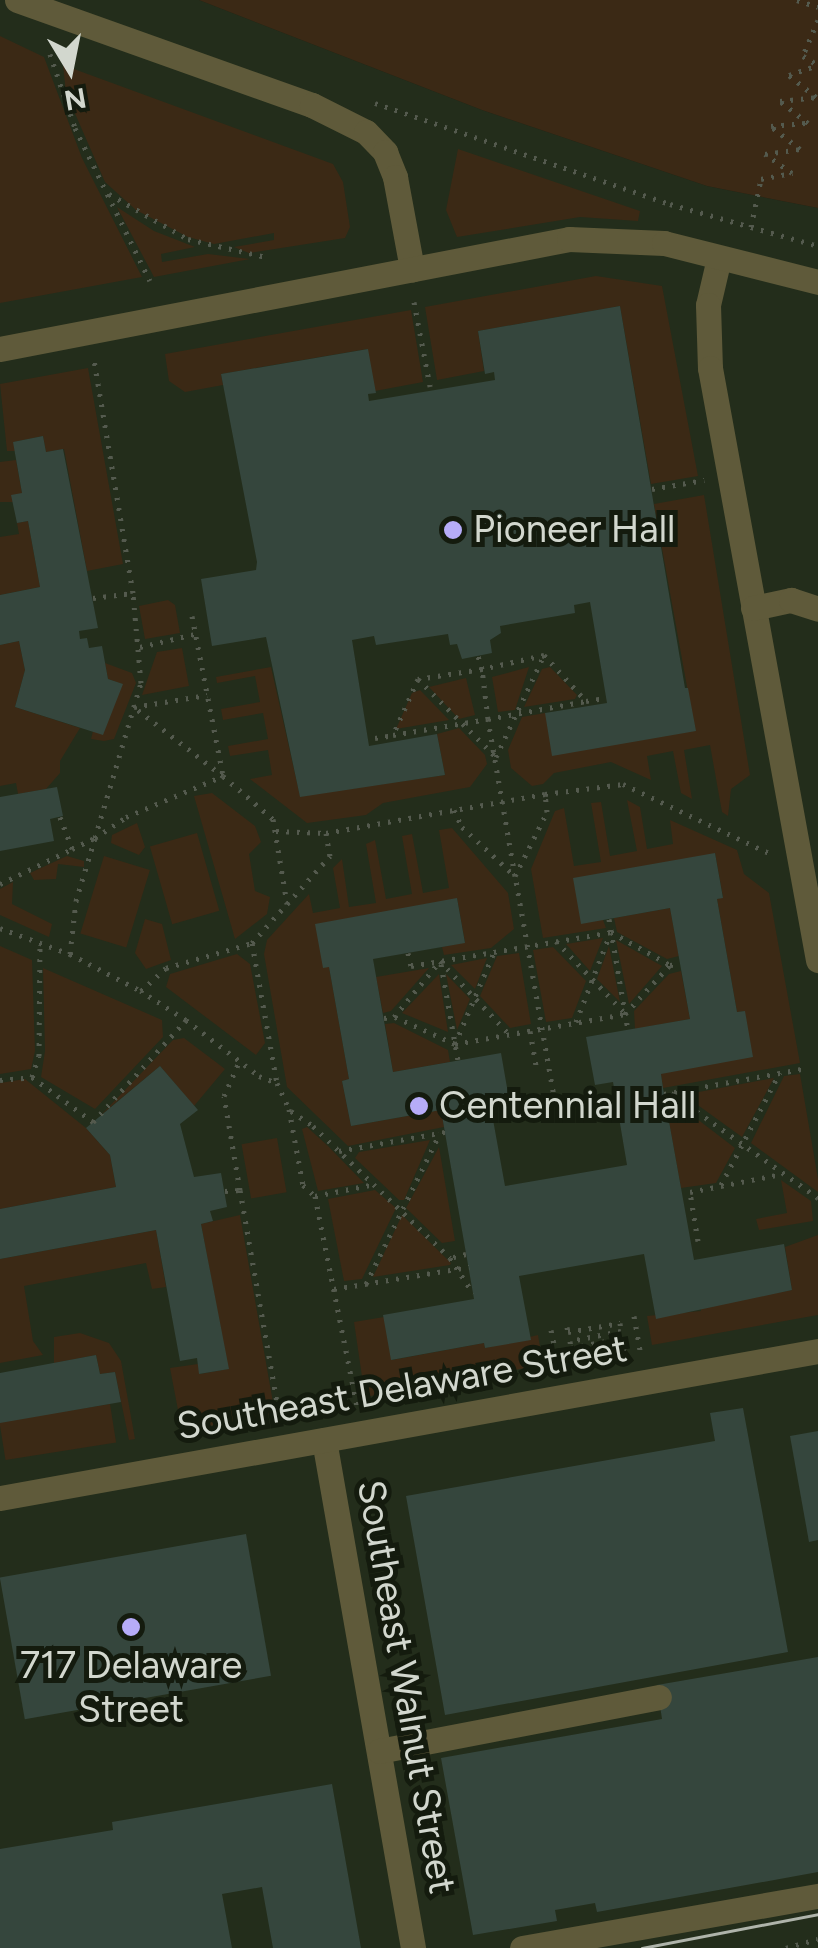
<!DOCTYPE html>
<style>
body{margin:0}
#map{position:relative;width:818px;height:1948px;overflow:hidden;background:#1d2417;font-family:Figtree,sans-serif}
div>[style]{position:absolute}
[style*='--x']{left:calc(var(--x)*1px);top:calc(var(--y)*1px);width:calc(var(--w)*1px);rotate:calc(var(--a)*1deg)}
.built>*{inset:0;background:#232d1b}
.green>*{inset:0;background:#3b2915;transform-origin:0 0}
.building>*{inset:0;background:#35463d;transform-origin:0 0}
.path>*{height:5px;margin-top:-2.5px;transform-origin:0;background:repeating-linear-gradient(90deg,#545a4e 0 2.5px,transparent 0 10.5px)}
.minor>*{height:25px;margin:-12.5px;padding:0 12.5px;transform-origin:12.5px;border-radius:12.5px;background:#5f5a3a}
.tram>*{height:2.5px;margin:-1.25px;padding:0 1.25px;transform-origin:1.25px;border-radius:1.25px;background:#afb4ab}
.dots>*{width:28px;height:28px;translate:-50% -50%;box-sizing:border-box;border:5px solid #141b0e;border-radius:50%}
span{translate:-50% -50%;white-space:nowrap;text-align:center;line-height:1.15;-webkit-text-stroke:10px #141b0e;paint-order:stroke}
.poi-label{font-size:38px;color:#d2d7ce}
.left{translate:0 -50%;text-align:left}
.street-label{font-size:38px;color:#d2d7ce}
.north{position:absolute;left:20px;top:20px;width:100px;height:100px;-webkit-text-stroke:8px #141b0e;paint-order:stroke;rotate:170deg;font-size:28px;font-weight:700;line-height:40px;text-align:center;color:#d2d7ce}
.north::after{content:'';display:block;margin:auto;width:35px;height:45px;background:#d2d7ce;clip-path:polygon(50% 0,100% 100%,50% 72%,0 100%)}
</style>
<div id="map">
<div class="built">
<i style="clip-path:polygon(0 0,199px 0,482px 110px,707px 186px,818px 208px,818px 1948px,0 1948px)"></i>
</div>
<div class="green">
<i style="clip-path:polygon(199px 0,818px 0,818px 208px,707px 186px,482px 110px)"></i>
<i style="clip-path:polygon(0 36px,44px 57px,82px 158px,142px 277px,0 303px)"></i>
<i style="clip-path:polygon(63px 65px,333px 164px,343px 182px,350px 227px,345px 238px,249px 253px,234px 247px,274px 240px,274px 233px,214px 244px,188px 237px,136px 210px,105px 182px,66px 93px)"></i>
<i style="clip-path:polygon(458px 149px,640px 211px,638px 221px,580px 217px,457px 237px,446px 210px)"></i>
<i style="clip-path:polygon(117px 207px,154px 231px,195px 247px,161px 254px,162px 262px,208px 254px,250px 259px,154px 277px)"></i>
<i style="clip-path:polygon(596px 276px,662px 286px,698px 476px,651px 484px,620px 306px,478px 331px,484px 371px,437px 380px,425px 307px)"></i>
<i style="clip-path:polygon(411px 310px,423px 382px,375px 391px,367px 349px,221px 374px,223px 385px,185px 392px,169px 381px,165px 354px)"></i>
<i style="clip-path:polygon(88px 368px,123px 564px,87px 571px,64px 449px,46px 452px,43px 436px,14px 442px,15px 451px,7px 451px,0 384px)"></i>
<i style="clip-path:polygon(16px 460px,22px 493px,13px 502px,0 502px,0 462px)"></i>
<i style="clip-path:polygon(704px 495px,750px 775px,731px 789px,728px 816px,722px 812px,710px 745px,684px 750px,692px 799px,681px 793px,673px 751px,647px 756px,651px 780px,611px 762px,554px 773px,543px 784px,532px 786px,511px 768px,508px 750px,522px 717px,545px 713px,695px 731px,654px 504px)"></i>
<i style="clip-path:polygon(28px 521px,40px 587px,0 595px,0 537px,19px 534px,17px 523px)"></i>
<i style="clip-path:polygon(168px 600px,175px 605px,180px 633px,145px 639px,139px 606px)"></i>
<i style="clip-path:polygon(19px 641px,25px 670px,15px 707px,80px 728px,60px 761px,60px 773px,46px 789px,18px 794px,16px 783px,0 786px,0 645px)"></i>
<i style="clip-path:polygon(182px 648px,189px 686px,142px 695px,157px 652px)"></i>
<i style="clip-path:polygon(105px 663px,132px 673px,136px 683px,114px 739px,104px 741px,91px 739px,93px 731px,122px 684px,108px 679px)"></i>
<i style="clip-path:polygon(271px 667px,300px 796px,445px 775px,437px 734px,459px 728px,485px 755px,487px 764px,470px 787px,383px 803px,366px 815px,307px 823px,250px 779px,272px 775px,268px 750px,230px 756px,228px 746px,268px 739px,263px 713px,223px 720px,221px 709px,260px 702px,255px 676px,217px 683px,216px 677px)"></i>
<i style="clip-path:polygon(529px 667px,515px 710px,498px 712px,492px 677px)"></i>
<i style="clip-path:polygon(550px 667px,577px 695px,575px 699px,524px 707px,542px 669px)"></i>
<i style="clip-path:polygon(466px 678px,475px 715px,459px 719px,429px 687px)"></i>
<i style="clip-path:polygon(420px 690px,449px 720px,396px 729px,412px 693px)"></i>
<i style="clip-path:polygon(212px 793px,255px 826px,261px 842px,249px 854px,255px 891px,270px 897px,267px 914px,235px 939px,194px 796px)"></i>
<i style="clip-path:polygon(627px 800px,640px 807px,647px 849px,673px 844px,670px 820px,737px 850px,744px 874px,769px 893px,800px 1063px,663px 1088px,661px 1074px,745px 1011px,737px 1012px,717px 899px,723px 897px,715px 853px,603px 920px,606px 928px,543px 938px,531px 869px,555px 811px,564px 808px,574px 866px,601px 862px,591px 803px,601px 802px,610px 856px,637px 851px)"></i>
<i style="clip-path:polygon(137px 823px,145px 847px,139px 855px,111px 843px,112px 835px)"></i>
<i style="clip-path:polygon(452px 828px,508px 893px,514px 929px,491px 948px,444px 955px,442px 947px,465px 942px,457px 898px,329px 967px,349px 1079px,342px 1081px,351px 1126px,441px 1110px,444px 1127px,348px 1146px,287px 1087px,264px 954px,267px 940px,309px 894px,313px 913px,340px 908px,333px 868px,342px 859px,349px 907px,376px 903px,366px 844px,375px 840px,386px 899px,412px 894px,402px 836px,412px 834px,423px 893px,449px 888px,439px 830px)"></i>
<i style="left:197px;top:833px;width:81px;height:49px;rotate:74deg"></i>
<i style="clip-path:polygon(67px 856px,84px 861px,84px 867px,58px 864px,56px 879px,34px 880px,30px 873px)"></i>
<i style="left:104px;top:856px;width:48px;height:81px;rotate:17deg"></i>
<i style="clip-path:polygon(13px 882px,12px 904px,52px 924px,49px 937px,0 915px,0 889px)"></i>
<i style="clip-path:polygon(670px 908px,679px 956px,667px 959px,617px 932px,614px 918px)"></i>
<i style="clip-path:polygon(145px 919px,162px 924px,171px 960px,146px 969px,135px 953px)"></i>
<i style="clip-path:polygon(603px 938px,590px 971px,566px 944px)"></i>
<i style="clip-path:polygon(616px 940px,662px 966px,629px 1004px)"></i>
<i style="clip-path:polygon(0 946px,32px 960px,35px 1051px,31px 1069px,0 1074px)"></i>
<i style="clip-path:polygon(609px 946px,620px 1002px,597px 979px)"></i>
<i style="clip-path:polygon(553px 947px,586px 981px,572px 1018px,546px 1022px,533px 950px)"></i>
<i style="clip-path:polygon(519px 953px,531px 1024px,510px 1028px,480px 996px,497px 956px)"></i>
<i style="clip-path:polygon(237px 954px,250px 964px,265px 1043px,256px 1055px,166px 987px,170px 974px)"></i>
<i style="clip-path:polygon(487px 958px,475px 989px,451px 965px)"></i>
<i style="clip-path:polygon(43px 968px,162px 1020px,163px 1037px,95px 1109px,41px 1077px,45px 1051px)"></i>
<i style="clip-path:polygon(429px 968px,391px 1011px,383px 1013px,376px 977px)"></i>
<i style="clip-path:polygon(681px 971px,690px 1019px,635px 1029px,634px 1011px,669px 974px)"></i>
<i style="clip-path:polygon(439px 974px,448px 1032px,402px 1013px)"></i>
<i style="clip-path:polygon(446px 974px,470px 999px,457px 1030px)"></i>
<i style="clip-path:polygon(394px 1023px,448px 1050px,450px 1062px,393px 1072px,385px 1024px)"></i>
<i style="clip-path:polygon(184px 1038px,225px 1069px,194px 1106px,160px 1066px,101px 1115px,173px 1040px)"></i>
<i style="clip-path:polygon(800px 1074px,818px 1179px,818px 1192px,751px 1143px,784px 1076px)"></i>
<i style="clip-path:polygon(774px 1078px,742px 1137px,688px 1098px,688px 1094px)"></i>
<i style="clip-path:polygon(25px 1079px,86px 1128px,110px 1155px,116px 1187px,0 1209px,0 1083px)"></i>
<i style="clip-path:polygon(671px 1099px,735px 1148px,716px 1183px,681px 1188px,665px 1100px)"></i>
<i style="clip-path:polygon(307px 1127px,328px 1146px,364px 1183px,318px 1191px,302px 1129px)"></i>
<i style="left:277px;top:1138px;width:55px;height:36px;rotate:80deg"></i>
<i style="clip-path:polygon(430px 1140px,404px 1200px,399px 1200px,355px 1158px,359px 1152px)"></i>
<i style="clip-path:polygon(439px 1147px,455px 1241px,442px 1243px,406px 1208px)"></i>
<i style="clip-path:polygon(781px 1180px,811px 1201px,813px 1221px,759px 1230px,756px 1219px,787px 1213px)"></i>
<i style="clip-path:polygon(375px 1190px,396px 1208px,362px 1279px,344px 1281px,328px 1199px)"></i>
<i style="clip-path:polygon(240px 1215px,275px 1414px,182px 1431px,170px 1368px,198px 1364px,200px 1374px,228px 1369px,201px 1224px)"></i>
<i style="clip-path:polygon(402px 1215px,451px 1263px,450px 1265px,373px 1277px)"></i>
<i style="clip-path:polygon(156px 1230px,166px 1287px,152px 1289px,146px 1263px,24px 1286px,33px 1341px,43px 1355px,0 1363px,0 1259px)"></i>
<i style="clip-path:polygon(818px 1235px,818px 1315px,652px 1345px,647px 1316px,701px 1311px,701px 1307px,792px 1290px,785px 1247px)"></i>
<i style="clip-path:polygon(384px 1317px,392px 1360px,484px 1343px,485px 1348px,538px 1335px,543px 1365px,365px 1397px,354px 1322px)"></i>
<i style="clip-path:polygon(80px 1333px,109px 1343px,121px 1361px,135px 1439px,129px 1440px,115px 1372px,100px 1374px,96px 1355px,54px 1363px,54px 1337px)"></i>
<i style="left:110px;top:1404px;width:39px;height:112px;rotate:81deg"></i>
</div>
<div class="building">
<i style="clip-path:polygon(620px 306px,685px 688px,688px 688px,696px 731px,552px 756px,545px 713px,607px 703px,590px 602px,574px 605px,575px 613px,500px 626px,501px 633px,490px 640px,492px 653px,462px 659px,457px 644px,450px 645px,448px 634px,376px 645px,374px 636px,352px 640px,369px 746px,437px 734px,445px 775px,300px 797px,266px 637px,212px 646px,201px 579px,256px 570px,257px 562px,221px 374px,368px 349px,376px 393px,368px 394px,369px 401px,495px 380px,494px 372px,485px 374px,478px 331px)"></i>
<i style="clip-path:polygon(43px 436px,46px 452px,63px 449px,98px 628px,79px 631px,80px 639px,87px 638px,89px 648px,102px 646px,108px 679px,123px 684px,103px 735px,15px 707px,25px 670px,19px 641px,0 645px,0 595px,40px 587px,28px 521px,17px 523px,11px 495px,22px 493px,13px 442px)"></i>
<i style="clip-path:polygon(57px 787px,63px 816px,50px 819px,54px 841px,0 851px,0 797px)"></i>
<i style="clip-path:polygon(715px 853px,723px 898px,717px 899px,737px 1012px,745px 1011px,753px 1057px,661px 1074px,663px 1088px,694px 1260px,784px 1244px,792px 1290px,656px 1319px,644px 1254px,519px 1276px,531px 1340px,485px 1348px,484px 1343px,391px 1360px,383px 1315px,474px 1299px,441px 1110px,351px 1126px,342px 1081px,349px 1079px,329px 967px,323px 968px,315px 924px,457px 898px,465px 943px,373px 959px,393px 1072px,501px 1053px,509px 1099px,490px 1103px,505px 1186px,627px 1165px,613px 1082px,595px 1085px,586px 1037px,690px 1019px,670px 908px,581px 924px,573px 878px)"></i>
<i style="clip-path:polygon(160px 1066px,198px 1110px,180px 1124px,194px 1177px,221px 1173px,227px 1207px,210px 1211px,213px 1221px,201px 1224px,229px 1369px,199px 1374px,197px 1358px,180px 1361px,156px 1230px,0 1259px,0 1209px,116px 1187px,110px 1155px,86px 1128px)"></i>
<i style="clip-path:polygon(96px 1355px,100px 1374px,115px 1372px,121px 1402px,0 1423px,0 1373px)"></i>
<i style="clip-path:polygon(743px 1408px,788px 1652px,445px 1715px,406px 1496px,715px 1441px,710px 1413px)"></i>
<i style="clip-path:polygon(818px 1431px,818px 1540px,809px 1542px,790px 1436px)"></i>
<i style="left:246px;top:1534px;width:144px;height:250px;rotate:80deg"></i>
<i style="clip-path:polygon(818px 1657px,818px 1872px,597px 1912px,595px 1903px,555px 1910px,557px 1921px,473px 1935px,441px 1758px,662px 1719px,657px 1685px)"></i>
<i style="clip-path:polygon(332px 1784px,361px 1948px,273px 1948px,262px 1887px,222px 1894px,232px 1948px,0 1948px,0 1849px,113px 1830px,112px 1822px)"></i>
</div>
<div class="path">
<i style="--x:797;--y:0;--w:22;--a:18"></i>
<i style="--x:818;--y:20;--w:39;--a:113"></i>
<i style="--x:803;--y:56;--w:17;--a:31"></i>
<i style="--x:50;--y:54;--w:78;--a:71.3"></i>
<i style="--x:75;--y:128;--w:170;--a:63.9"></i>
<i style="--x:375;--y:103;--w:312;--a:18.9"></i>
<i style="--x:670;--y:204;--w:154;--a:15.8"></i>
<i style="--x:109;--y:194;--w:91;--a:29.7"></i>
<i style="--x:188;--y:239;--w:80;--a:13"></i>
<i style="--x:751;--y:227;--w:49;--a:-78.2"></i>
<i style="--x:761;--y:179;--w:32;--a:-11"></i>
<i style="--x:792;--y:173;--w:33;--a:-145"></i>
<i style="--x:765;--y:154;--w:35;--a:-8"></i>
<i style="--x:800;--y:149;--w:37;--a:-142"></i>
<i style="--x:771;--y:126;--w:37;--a:-5"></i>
<i style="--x:808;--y:123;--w:36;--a:-142"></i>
<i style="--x:780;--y:101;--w:36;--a:-6"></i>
<i style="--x:816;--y:97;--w:35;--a:-141"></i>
<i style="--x:789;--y:75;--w:31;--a:-19"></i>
<i style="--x:414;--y:302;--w:86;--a:79.2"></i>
<i style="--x:652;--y:489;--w:53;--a:-9.8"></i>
<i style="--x:93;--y:598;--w:40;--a:-7.1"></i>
<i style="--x:133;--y:593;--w:236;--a:-99.5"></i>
<i style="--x:192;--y:616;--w:163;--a:79"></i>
<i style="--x:223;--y:776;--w:66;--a:40.7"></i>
<i style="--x:273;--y:819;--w:86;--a:80.6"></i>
<i style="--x:140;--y:647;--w:57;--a:-13.3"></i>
<i style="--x:544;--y:655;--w:62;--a:47.6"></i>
<i style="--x:586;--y:701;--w:20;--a:-9"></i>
<i style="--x:418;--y:679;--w:110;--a:45"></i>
<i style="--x:496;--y:757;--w:113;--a:-64.8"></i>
<i style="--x:544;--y:655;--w:64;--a:167.3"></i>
<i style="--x:482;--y:669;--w:14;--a:-107"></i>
<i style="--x:375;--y:738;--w:18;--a:-9"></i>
<i style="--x:545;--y:794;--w:92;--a:170"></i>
<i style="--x:454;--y:810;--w:19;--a:65"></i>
<i style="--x:462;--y:827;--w:72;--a:42.8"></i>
<i style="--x:515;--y:876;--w:72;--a:-63.4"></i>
<i style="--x:547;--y:812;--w:18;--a:-96"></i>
<i style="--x:545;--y:794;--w:79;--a:-7.3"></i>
<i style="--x:623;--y:784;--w:164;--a:25.3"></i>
<i style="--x:60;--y:817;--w:34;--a:69"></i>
<i style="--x:72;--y:849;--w:25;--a:-26"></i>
<i style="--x:95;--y:838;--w:162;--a:-73.5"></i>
<i style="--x:141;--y:683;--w:90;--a:-95.1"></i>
<i style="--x:276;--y:831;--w:50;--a:2.3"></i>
<i style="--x:0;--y:884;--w:80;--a:-25.9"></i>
<i style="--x:609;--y:919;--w:113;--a:80.3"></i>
<i style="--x:0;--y:928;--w:75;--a:20.4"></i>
<i style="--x:70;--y:954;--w:80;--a:27.5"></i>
<i style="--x:141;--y:991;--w:34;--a:-43"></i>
<i style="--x:166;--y:968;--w:90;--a:-16.2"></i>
<i style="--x:252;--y:943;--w:117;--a:-48.1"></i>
<i style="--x:330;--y:856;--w:23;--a:-100"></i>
<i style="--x:326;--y:833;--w:130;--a:-10.2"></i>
<i style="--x:556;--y:941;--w:97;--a:46.3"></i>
<i style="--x:252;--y:943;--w:142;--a:79.9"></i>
<i style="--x:277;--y:1083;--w:29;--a:65"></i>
<i style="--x:289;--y:1109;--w:77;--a:79.6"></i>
<i style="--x:303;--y:1185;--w:16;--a:43"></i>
<i style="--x:315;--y:1196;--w:214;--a:78.7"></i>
<i style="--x:408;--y:953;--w:13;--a:77"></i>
<i style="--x:411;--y:966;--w:203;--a:-9.6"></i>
<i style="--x:611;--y:932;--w:68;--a:29.2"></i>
<i style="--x:670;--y:965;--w:10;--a:-6"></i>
<i style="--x:70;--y:954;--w:53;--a:-83.5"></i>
<i style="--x:76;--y:901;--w:66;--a:-73.2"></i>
<i style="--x:95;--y:838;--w:37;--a:-34"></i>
<i style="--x:126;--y:817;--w:105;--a:-22.9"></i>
<i style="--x:223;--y:776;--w:113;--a:-142.2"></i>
<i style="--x:134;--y:707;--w:74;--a:-9.3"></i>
<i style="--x:441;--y:964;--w:97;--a:80"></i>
<i style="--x:395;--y:1017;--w:66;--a:24.2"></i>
<i style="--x:455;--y:1044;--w:100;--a:-67"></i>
<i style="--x:384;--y:1018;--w:10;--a:-6"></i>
<i style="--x:394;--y:1017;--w:72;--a:-50.6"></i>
<i style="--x:440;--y:961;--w:102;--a:46.6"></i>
<i style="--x:186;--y:1020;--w:92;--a:37.5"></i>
<i style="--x:259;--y:1076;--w:19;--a:21"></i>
<i style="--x:576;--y:1022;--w:94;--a:-68.9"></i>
<i style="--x:530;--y:1031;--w:41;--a:80.1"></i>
<i style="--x:455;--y:1044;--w:173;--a:-10"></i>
<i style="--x:625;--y:1014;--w:67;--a:-47.4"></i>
<i style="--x:32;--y:1077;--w:76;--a:36.4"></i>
<i style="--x:93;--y:1122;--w:138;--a:-47.6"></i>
<i style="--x:186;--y:1020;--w:54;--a:-147.2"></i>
<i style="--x:0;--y:1080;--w:32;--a:-5"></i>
<i style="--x:32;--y:1077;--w:22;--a:-72"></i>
<i style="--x:39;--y:1056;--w:113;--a:-89.5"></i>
<i style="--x:671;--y:1093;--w:181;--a:35.5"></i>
<i style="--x:664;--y:1094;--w:145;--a:-10.3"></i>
<i style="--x:555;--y:1102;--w:230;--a:-100"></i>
<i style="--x:515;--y:876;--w:159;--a:-99.8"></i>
<i style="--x:488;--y:719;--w:50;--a:-96.8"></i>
<i style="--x:482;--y:669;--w:65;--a:171.1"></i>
<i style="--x:418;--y:679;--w:61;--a:114.1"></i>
<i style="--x:393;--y:735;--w:96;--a:-9.6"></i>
<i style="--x:488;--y:719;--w:100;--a:-10.4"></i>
<i style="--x:291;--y:1111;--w:27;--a:34"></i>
<i style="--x:313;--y:1126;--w:190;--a:43.9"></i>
<i style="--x:339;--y:1151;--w:108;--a:-10.2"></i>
<i style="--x:721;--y:1185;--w:127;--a:-62.4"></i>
<i style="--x:240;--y:1190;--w:233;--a:80.1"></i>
<i style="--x:225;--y:1191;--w:15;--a:-4"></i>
<i style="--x:240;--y:1190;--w:95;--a:-99.7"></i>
<i style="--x:224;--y:1096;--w:39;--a:-66"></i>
<i style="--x:315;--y:1196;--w:61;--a:-11.3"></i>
<i style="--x:698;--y:1241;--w:50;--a:-99.3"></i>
<i style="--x:690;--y:1192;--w:94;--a:-11.1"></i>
<i style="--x:466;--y:1254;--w:16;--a:166"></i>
<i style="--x:450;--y:1258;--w:42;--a:56.7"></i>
<i style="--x:366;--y:1284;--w:168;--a:-63.9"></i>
<i style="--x:334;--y:1289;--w:137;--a:-9.3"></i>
<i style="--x:634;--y:1316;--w:39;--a:80"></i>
<i style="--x:567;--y:1327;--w:5;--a:79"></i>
<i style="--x:568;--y:1332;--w:53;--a:-9.8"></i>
<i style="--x:620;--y:1323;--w:8;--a:83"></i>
<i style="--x:621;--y:1331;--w:52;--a:168.9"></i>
<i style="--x:570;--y:1341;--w:7;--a:82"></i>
<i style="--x:571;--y:1348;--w:52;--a:-11.1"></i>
<i style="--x:622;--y:1338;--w:19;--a:81"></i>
<i style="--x:551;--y:1330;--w:40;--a:78"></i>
<i style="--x:786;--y:1948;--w:33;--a:-16"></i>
</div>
<div class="minor">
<i style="--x:17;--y:0;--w:313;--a:19.6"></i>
<i style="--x:312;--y:105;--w:60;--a:26.6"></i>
<i style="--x:366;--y:132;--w:28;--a:46"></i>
<i style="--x:385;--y:152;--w:27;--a:68"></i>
<i style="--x:395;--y:177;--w:94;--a:79.5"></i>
<i style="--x:719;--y:258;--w:48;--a:103.2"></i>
<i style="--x:708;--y:305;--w:63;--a:88.2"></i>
<i style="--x:710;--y:368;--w:602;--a:79.66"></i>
<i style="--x:0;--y:349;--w:580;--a:-10.94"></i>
<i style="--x:569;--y:239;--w:95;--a:2.4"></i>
<i style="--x:664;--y:243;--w:159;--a:14.2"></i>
<i style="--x:753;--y:608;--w:39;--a:-12"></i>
<i style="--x:791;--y:600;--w:28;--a:18"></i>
<i style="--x:324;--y:1440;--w:516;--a:80.06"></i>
<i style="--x:0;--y:1498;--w:831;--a:-10.19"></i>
<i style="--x:379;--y:1751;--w:285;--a:-10.9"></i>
<i style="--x:522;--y:1948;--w:301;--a:-10"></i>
</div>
<div class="tram">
<i style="--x:642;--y:1948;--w:179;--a:-10.9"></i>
</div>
<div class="dots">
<i style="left:453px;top:530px;background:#b6acf8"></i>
<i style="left:419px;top:1106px;background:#b6acf8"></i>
<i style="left:131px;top:1627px;background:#b6acf8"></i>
</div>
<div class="poi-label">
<span class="left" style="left:473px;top:530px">Pioneer Hall</span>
<span class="left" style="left:439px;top:1106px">Centennial Hall</span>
<span style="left:131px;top:1688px">717 Delaware<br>Street</span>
</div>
<div class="street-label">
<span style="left:402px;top:1388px;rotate:-10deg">Southeast Delaware Street</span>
<span style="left:406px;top:1687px;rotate:80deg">Southeast Walnut Street</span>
</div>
<div class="north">N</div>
</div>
